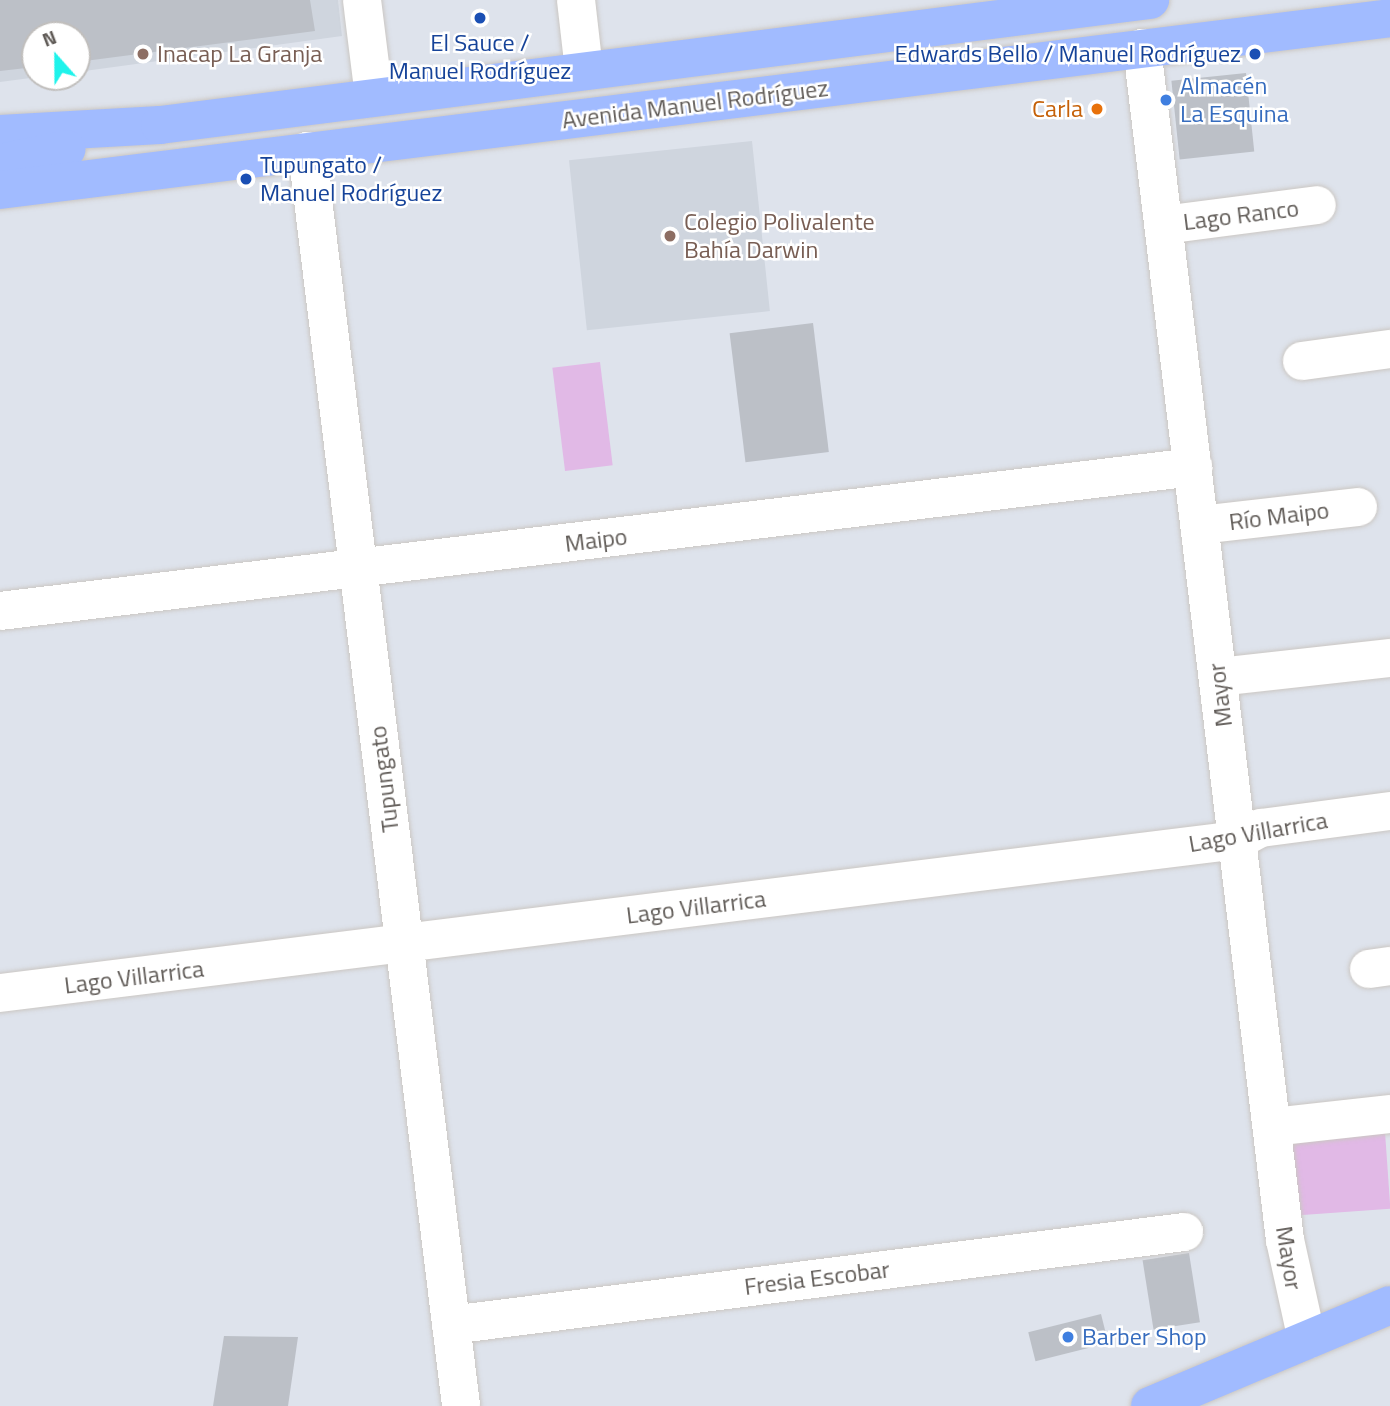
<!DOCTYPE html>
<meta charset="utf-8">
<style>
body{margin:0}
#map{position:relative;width:1390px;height:1406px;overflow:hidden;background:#dee3ec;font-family:"Titillium Web",sans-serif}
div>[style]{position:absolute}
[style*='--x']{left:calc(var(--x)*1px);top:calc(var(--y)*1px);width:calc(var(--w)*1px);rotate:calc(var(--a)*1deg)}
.education>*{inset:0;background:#cfd5de;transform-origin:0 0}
.green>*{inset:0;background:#e1b9e6;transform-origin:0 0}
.building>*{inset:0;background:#bcc0c7;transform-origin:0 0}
.roads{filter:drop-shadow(0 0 2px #cbc7c3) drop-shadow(0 0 2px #cbc7c3)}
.minor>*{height:38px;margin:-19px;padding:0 19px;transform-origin:19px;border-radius:19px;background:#fff}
.major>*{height:38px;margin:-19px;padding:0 19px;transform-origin:19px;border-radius:19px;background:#a1bbff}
.dots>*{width:19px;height:19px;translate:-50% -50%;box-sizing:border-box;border:4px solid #fff;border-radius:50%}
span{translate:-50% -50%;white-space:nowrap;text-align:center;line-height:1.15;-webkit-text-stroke:5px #fff;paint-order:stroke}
.transit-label{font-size:24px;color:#164399}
.right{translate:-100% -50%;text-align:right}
.left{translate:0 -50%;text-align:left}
.education-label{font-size:24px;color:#785e54}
.shop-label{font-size:24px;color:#366cbe}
.street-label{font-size:24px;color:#615c58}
.food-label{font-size:24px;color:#c56008}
.north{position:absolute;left:21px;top:21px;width:70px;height:70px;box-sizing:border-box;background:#fff;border:2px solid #c0bebc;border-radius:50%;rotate:339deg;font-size:19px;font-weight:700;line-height:28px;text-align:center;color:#615c58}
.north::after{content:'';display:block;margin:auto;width:24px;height:32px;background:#1ef3eb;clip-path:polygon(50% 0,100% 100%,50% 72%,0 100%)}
</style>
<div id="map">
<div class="education">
<i style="clip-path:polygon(0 0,338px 0,342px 36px,77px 72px,77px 35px,35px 35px,35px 77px,38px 77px,0 82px)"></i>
<i style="left:752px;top:141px;width:171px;height:184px;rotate:84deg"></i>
</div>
<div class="green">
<i style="left:600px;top:362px;width:104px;height:48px;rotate:83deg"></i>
<i style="left:1385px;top:1132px;width:77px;height:95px;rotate:86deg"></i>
</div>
<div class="building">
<i style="clip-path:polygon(0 0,310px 0,315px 31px,77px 62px,77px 35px,35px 35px,35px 67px,0 71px)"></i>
<i style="left:1246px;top:73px;width:79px;height:75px;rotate:84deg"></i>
<i style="left:813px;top:323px;width:130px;height:84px;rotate:83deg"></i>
<i style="left:1189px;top:1253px;width:70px;height:47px;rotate:81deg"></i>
<i style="left:1101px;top:1314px;width:30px;height:75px;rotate:76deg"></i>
<i style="clip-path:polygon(224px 1336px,298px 1337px,288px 1406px,213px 1406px)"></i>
</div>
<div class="roads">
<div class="minor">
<i style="--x:362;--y:0;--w:97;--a:82.9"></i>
<i style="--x:576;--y:0;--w:70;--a:83.5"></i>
<i style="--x:1142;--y:48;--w:1201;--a:83.16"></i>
<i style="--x:1285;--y:1240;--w:102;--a:77.6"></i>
<i style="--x:307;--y:151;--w:1264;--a:83"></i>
<i style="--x:1164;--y:225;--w:154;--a:-7.4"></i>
<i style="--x:1302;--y:361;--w:89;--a:-7.8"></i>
<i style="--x:1200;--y:525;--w:159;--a:-6.5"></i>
<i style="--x:0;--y:611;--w:1202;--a:-6.88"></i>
<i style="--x:1218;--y:677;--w:173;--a:-6.3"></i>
<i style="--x:1369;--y:969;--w:21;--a:-8"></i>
<i style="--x:0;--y:993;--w:1230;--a:-7.05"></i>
<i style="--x:1221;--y:842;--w:17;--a:-7"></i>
<i style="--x:1238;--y:840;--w:26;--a:-28"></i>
<i style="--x:1261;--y:828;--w:130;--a:-7.5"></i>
<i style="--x:1272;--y:1127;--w:119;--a:-6.3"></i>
<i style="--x:451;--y:1325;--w:739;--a:-7.23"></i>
</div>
<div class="major">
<i style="--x:0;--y:134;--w:160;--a:-3.2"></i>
<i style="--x:160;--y:125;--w:998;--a:-7.2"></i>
<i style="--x:0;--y:163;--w:68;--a:-11.8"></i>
<i style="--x:0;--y:190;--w:1401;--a:-7.05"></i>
<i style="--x:1150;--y:1406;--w:260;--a:-22.8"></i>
</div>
</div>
<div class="dots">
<i style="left:480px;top:18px;background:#1a4fb4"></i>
<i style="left:143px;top:54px;background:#8d6e63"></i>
<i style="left:1255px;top:54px;background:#1a4fb4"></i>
<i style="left:1166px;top:100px;background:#3f7fe0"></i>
<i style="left:1097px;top:109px;background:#e8710a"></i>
<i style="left:246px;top:179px;background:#1a4fb4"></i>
<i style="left:670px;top:236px;background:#8d6e63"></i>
<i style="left:1068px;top:1337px;background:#3f7fe0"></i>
</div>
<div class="transit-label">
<span style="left:480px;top:57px">El Sauce /<br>Manuel Rodríguez</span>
<span class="right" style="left:1241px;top:54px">Edwards Bello / Manuel Rodríguez</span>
<span class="left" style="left:260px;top:179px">Tupungato /<br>Manuel Rodríguez</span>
</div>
<div class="education-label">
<span class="left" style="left:157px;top:54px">Inacap La Granja</span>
<span class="left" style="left:684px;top:236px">Colegio Polivalente<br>Bahía Darwin</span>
</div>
<div class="shop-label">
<span class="left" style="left:1180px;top:100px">Almacén<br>La Esquina</span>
<span class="left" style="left:1082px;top:1337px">Barber Shop</span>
</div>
<div class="street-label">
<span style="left:695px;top:104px;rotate:-7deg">Avenida Manuel Rodríguez</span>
<span style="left:1241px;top:215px;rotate:-7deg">Lago Ranco</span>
<span style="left:1279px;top:516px;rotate:-7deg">Río Maipo</span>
<span style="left:596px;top:540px;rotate:-7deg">Maipo</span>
<span style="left:1220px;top:695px;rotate:-97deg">Mayor</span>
<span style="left:384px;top:779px;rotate:-97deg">Tupungato</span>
<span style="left:1258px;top:832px;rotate:-10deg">Lago Villarrica</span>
<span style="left:696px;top:907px;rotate:-7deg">Lago Villarrica</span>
<span style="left:134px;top:977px;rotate:-7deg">Lago Villarrica</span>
<span style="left:1289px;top:1258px;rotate:81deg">Mayor</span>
<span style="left:817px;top:1278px;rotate:-7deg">Fresia Escobar</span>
</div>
<div class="food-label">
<span class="right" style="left:1083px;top:109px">Carla</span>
</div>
<div class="north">N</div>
</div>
